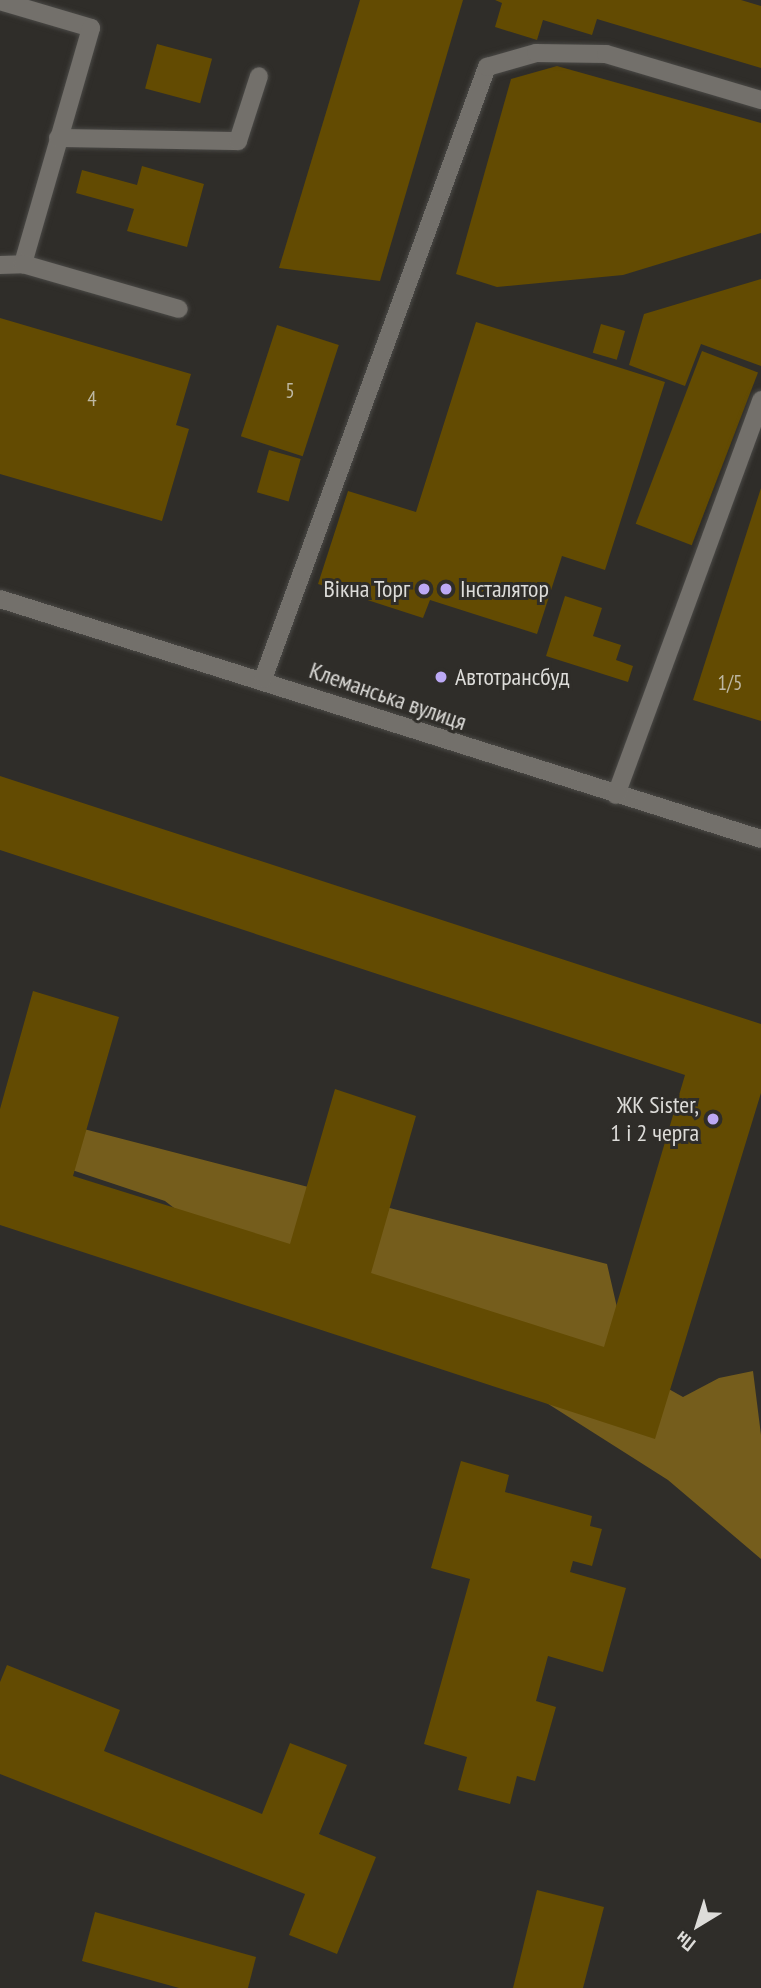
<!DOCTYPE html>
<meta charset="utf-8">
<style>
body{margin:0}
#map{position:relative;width:761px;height:1988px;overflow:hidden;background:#2f2d29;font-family:"PT Sans Narrow",sans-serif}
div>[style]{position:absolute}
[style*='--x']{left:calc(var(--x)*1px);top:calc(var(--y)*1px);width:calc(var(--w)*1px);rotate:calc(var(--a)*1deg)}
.forest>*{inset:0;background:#755d1c}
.building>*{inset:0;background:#634b02;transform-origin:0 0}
.roads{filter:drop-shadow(0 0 2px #4a4946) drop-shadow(0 0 2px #4a4946)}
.minor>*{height:18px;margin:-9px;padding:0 9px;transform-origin:9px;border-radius:9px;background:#73706b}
.dots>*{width:19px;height:19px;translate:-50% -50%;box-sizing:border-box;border:4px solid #2f2d29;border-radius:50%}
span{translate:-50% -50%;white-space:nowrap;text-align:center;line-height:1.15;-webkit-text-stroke:6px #2f2d29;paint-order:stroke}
.number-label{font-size:21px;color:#beb8a3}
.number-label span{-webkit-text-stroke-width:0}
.poi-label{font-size:24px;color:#dddcd9}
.right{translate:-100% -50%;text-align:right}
.left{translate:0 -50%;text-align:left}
.street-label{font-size:24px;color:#dddcd9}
.north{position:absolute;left:663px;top:1890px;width:70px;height:70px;-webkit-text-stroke:5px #2f2d29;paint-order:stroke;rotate:218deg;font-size:19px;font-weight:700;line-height:28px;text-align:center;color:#dddcd9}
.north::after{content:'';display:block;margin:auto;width:24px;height:32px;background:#dddcd9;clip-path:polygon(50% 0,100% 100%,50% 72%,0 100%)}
</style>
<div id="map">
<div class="forest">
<i style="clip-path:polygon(22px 1113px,607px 1264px,631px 1368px,683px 1397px,719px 1378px,753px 1371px,761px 1435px,761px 1559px,668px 1480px,542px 1400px,212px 1237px,165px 1201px,63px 1167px)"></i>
</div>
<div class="building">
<i style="clip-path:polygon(360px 0,463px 0,380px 281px,279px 268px)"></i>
<i style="clip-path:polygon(495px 0,741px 0,761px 6px,761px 68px,597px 19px,592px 35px,543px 20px,537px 40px,495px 27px,502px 3px)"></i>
<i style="left:157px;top:44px;width:57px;height:46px;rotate:15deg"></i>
<i style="clip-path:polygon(557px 66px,761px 123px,761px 233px,623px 275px,497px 287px,456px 274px,511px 79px)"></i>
<i style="clip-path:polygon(142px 166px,204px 184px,187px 247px,127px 231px,134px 209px,76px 193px,82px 170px,137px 185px)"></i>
<i style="clip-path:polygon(761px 279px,761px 366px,701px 344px,685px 386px,629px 365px,644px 314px)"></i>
<i style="clip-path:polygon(0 318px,191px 374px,176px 425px,189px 429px,162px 521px,0 474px)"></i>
<i style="clip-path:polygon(476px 322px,665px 382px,605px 570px,562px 556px,537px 634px,430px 600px,423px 618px,318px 584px,348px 491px,416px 512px)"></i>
<i style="left:601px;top:324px;width:25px;height:30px;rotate:16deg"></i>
<i style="left:277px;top:325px;width:65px;height:117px;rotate:18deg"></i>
<i style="left:702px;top:351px;width:60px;height:185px;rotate:21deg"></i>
<i style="left:269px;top:450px;width:33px;height:44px;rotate:16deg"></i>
<i style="clip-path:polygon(761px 488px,761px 721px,693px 700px)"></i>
<i style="clip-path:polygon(565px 596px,602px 608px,593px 636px,621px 645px,616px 660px,633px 666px,628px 682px,546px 656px)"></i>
<i style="clip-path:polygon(0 776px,761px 1024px,761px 1093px,655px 1439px,0 1225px,0 1109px,33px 991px,119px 1017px,73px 1176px,290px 1244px,335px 1089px,416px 1116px,371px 1273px,604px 1347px,685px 1075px,0 850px)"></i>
<i style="clip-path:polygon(461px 1461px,509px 1475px,505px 1492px,592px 1516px,590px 1526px,602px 1529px,592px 1566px,573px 1561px,570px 1572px,626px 1588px,603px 1672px,548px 1656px,536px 1701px,556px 1707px,535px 1781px,517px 1776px,510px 1804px,458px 1790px,467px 1757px,424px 1744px,470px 1579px,431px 1568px)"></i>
<i style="clip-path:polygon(7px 1665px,120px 1710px,104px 1751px,262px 1814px,290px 1743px,347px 1765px,319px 1834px,376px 1857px,337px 1954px,289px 1935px,305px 1894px,0 1774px,0 1682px)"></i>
<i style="clip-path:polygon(537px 1890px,604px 1907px,583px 1988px,513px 1988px)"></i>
<i style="clip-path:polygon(95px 1912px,256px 1957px,248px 1988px,179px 1988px,82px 1961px)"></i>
</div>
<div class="roads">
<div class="minor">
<i style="--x:0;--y:1;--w:95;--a:16.5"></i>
<i style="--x:91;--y:28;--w:246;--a:106.1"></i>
<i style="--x:58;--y:138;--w:180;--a:1"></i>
<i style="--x:238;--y:141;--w:68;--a:-72.1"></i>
<i style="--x:0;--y:265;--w:23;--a:-2"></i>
<i style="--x:23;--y:264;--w:162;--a:16.1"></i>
<i style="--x:0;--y:599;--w:798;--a:17.5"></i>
<i style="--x:263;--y:679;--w:652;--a:-69.9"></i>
<i style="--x:487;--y:67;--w:51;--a:-15.9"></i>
<i style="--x:536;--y:53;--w:70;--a:0.8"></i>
<i style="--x:606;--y:54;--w:162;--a:16.5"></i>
<i style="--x:616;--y:795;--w:421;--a:-69.8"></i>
</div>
</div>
<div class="dots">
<i style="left:424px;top:589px;background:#bca9f5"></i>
<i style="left:446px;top:589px;background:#bca9f5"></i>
<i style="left:441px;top:677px;background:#bca9f5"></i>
<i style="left:713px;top:1119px;background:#bca9f5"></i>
</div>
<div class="number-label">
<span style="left:290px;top:391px">5</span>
<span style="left:92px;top:399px">4</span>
<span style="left:730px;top:683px">1/5</span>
</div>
<div class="poi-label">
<span class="right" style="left:410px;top:589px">Вікна Торг</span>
<span class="left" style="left:460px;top:589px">Інсталятор</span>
<span class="left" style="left:455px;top:677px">Автотрансбуд</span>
<span class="right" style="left:699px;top:1119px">ЖК Sister,<br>1 і 2 черга</span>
</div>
<div class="street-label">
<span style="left:388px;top:696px;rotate:19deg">Клеманська вулиця</span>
</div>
<div class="north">Пн</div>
</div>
